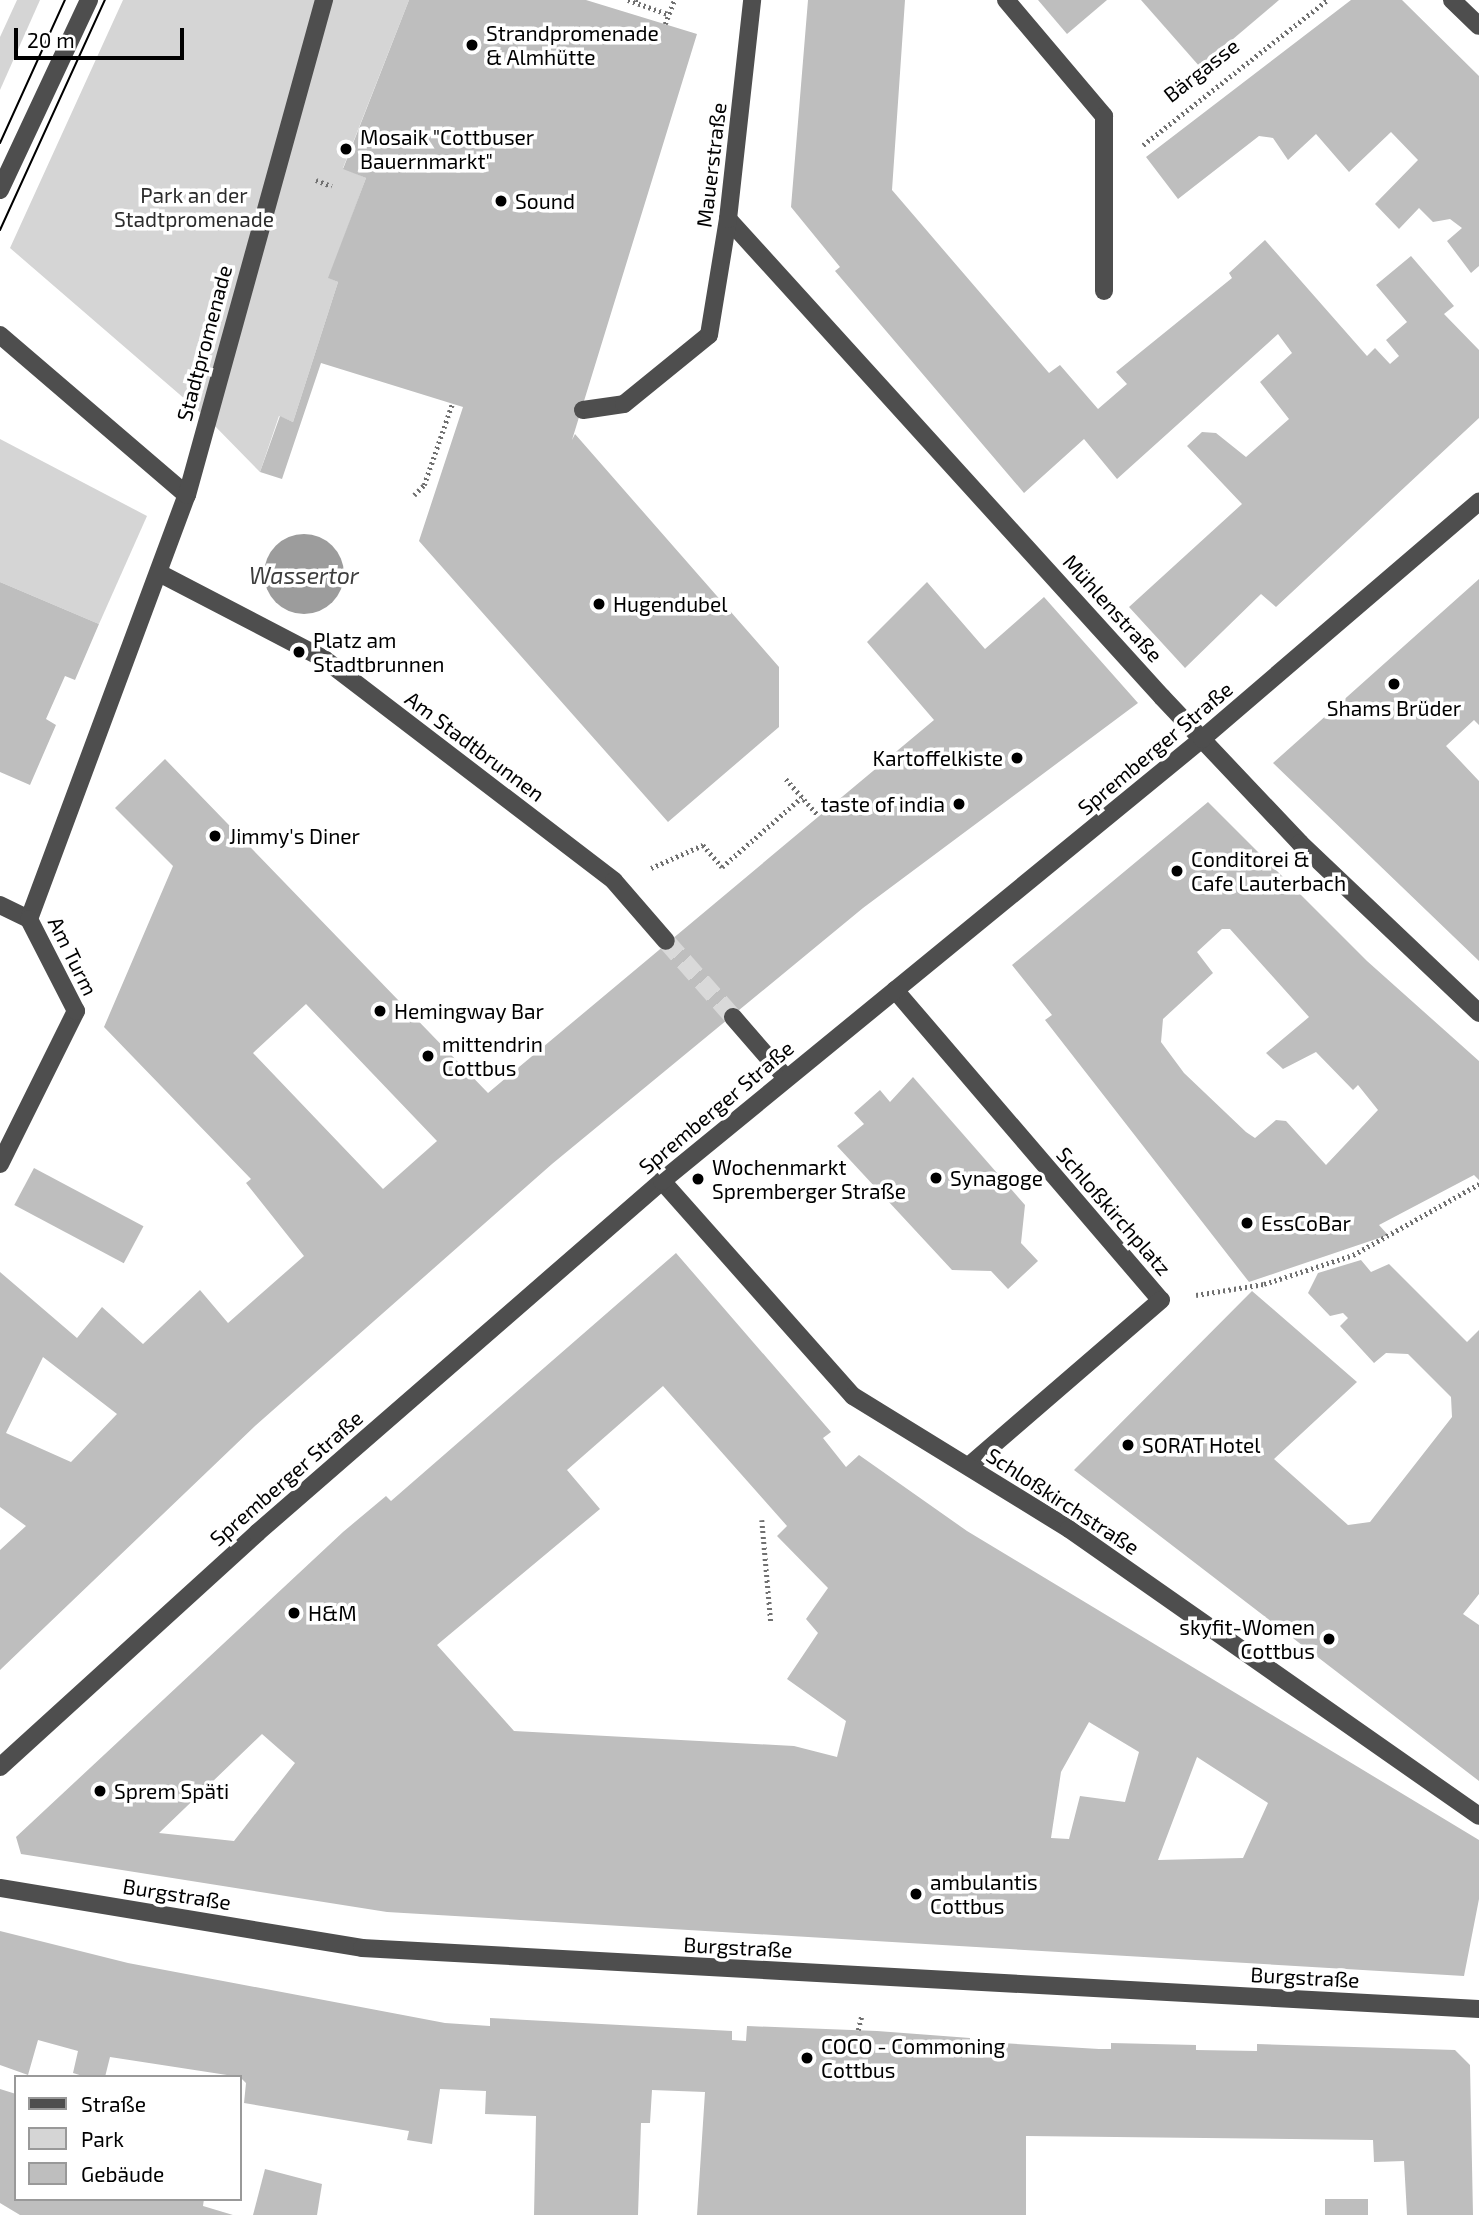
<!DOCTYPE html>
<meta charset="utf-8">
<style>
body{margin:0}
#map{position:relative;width:1479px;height:2215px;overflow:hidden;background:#fff;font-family:"Exo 2",sans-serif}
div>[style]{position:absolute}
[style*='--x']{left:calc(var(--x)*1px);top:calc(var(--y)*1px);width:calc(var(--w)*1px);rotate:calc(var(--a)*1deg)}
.green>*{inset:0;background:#d5d5d5}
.water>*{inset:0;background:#9c9c9c}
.round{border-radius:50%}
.building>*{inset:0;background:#bebebe;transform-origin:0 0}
.minor-tunnel>*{height:18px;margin-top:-9px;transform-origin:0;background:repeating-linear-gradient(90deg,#d9d9d9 0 18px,transparent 0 27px)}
.path>*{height:4.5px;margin-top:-2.25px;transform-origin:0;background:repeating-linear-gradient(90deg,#707070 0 2px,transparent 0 5.5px)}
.minor>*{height:18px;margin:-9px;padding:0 9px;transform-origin:9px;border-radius:9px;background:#4e4e4e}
.tram>*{height:2px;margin:-1px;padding:0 1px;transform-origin:1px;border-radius:1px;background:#000}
.dots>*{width:19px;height:19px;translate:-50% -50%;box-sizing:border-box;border:4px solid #fff;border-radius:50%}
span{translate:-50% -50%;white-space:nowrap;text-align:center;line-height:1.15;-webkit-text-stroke:7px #fff;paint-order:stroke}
.poi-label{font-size:21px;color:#000}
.left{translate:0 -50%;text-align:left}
.right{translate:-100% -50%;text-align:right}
.street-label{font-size:21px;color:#000}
.park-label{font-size:21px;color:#2c2c2c}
.water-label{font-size:23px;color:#3d3d3d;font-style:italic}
.legend{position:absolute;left:14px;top:2075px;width:228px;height:126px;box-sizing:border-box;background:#fff;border:2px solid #999;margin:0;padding:9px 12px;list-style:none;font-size:21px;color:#000}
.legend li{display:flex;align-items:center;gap:14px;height:35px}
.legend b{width:35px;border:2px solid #999}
.scale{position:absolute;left:14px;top:28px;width:170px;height:32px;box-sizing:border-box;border:4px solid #000;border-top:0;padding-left:9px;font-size:21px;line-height:24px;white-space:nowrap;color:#000;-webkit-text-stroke:5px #fff;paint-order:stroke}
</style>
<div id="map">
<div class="green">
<i style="clip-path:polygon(17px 0,40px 0,0 90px,0 37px)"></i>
<i style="clip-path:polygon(123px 0,409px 0,343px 168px,366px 178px,329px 278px,338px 282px,293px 422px,279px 416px,260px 472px,208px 419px,10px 248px)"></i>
<i style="clip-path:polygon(0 439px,147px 516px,99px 624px,0 582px)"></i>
</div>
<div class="water">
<i class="round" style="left:264px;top:534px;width:80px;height:80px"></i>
</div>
<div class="building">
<i style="clip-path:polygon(409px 0,586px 0,697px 34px,572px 440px,575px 434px,779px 667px,779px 727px,668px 822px,419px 541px,463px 407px,321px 363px,282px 479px,260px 472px,280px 416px,293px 422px,338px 282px,328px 278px,366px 178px,343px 169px)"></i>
<i style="clip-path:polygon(808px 0,905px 0,892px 190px,1049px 373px,1060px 365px,1098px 409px,1127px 384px,1116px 372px,1232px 278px,1229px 273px,1265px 240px,1367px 356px,1375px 348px,1390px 364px,1399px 356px,1386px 340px,1407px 322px,1376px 285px,1411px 256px,1454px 306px,1444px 314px,1479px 350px,1479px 418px,1276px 607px,1261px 594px,1185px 668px,1129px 607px,1242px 504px,1187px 446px,1202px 432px,1216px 433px,1246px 457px,1289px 419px,1260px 382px,1292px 353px,1278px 334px,1117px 479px,1084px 439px,1024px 493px,835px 271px,840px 267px,791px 207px)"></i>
<i style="clip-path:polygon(1038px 0,1107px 0,1067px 34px)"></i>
<i style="clip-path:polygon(1141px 0,1279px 0,1200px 67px)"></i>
<i style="clip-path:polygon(1351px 0,1402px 0,1479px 76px,1479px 266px,1471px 273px,1447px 241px,1462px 228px,1450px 219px,1433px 222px,1419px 208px,1399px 229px,1375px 204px,1418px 160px,1391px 132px,1349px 172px,1316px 134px,1288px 160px,1273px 138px,1259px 136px,1178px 199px,1146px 157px)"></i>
<i style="clip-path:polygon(1479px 579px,1479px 725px,1474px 720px,1446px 746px,1479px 781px,1479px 961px,1273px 763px)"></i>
<i style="clip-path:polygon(0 582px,99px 624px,75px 680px,65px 676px,46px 719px,56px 725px,30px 785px,0 772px)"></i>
<i style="clip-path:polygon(evenodd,927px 582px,985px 649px,1044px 597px,1138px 703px,863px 908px,552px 1164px,255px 1426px,0 1670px,0 1550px,26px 1526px,0 1507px,0 1272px,77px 1338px,102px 1307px,143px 1344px,200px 1290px,228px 1323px,304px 1256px,246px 1183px,251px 1179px,104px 1027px,173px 866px,115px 808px,165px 759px,488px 1093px,934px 720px,867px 642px,927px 582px,306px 1004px,437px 1141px,383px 1189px,253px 1053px,306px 1004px,927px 582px,43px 1357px,117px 1414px,71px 1462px,6px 1433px,43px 1357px)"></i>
<i style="clip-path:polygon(evenodd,1208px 802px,1367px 961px,1479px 1061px,1479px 1180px,1474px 1175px,1379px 1225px,1388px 1235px,1249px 1282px,1045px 1020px,1052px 1015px,1012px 965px,1208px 802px,1222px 929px,1230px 929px,1309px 1017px,1266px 1053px,1283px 1069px,1316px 1052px,1353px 1090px,1358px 1085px,1378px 1110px,1326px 1165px,1286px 1121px,1276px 1120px,1255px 1138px,1246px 1132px,1184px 1073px,1161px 1042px,1163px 1019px,1213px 973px,1197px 952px,1222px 929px)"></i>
<i style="clip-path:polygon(913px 1077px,1025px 1205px,1021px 1243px,1038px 1261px,1008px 1289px,991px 1271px,952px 1270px,837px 1146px,864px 1124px,854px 1113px,880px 1090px,890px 1102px)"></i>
<i style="left:34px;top:1168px;width:124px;height:42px;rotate:28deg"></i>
<i style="clip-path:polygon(evenodd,676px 1253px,831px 1432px,823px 1438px,846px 1467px,859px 1455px,967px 1531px,1479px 1840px,1479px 1899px,1464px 1976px,387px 1912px,21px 1854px,16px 1837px,343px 1532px,386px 1496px,391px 1501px,676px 1253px,663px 1386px,787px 1526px,777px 1536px,828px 1588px,806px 1619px,818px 1633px,787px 1679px,846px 1721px,837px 1757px,794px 1746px,514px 1731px,437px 1645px,600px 1509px,567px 1470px,663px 1386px,676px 1253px,1089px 1722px,1139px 1752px,1125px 1802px,1080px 1796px,1069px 1839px,1051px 1838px,1061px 1772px,1089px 1722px,676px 1253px,262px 1734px,295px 1763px,234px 1841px,159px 1833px,262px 1734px,676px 1253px,1197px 1757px,1268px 1803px,1243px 1858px,1158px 1860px,1197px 1757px)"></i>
<i style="clip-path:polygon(1361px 1260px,1371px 1272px,1389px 1264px,1467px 1342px,1479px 1330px,1479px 1594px,1463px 1614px,1479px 1625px,1479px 1781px,1074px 1470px,1252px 1291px,1357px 1382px,1274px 1459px,1348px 1525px,1370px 1522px,1452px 1417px,1451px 1397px,1408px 1354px,1386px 1353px,1374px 1363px,1340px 1326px,1348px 1318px,1343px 1313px,1330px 1316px,1308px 1293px,1318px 1273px)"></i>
<i style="clip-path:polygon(0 1931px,128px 1963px,445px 2023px,490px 2026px,490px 2018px,732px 2031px,732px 2040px,746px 2041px,747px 2026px,877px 2031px,970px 2038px,970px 2052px,984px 2053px,985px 2042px,1099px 2049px,1111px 2049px,1111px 2043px,1196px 2045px,1196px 2050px,1257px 2051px,1257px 2044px,1455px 2050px,1470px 2065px,1473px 2215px,1407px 2215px,1404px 2161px,1374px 2162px,1373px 2140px,1026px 2136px,1026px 2215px,697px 2215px,705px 2092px,652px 2090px,650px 2123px,641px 2123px,638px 2215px,534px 2215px,536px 2116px,485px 2114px,486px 2091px,440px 2089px,432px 2144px,407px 2140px,409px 2131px,244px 2103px,246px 2083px,240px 2077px,110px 2057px,105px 2077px,86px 2077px,73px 2073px,78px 2051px,38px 2040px,28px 2075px,0 2065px)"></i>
<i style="clip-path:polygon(0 2089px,16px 2094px,16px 2199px,204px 2199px,203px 2206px,233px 2215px,20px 2215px,0 2203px)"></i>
<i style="clip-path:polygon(265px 2169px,322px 2184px,317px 2215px,253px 2215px)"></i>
<i style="left:1368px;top:2199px;width:16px;height:43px;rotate:90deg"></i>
</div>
<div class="minor-tunnel">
<i style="--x:666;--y:941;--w:101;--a:48.6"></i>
</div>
<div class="path">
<i style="--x:628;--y:0;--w:42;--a:19.3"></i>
<i style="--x:636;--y:0;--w:2;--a:0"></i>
<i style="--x:665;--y:24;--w:26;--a:-69"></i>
<i style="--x:1143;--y:145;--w:234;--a:-38.2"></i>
<i style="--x:316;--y:180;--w:17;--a:21"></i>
<i style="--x:414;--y:495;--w:14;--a:-45"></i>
<i style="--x:424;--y:485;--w:86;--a:-70.9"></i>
<i style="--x:786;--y:779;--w:47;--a:48.5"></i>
<i style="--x:651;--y:868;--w:57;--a:-23.9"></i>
<i style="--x:703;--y:845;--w:29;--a:49"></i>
<i style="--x:722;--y:867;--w:106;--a:-41.2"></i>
<i style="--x:1196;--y:1295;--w:69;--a:-9.2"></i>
<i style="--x:1264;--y:1284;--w:94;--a:-18"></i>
<i style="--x:1353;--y:1255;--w:145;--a:-29.4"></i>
<i style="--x:762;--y:1520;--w:103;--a:85"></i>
<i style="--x:858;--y:2030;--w:16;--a:-76"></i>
</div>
<div class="minor">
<i style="--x:1006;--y:0;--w:152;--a:49.8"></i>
<i style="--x:1104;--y:116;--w:175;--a:90"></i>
<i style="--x:1452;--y:0;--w:37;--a:44"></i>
<i style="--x:0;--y:190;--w:210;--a:-64.9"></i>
<i style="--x:728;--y:219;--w:646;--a:47.76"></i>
<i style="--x:1162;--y:697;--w:201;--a:46.6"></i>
<i style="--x:1300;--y:843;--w:247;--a:43.5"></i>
<i style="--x:0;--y:335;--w:246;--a:40.6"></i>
<i style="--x:583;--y:410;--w:41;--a:-8.3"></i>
<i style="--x:624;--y:404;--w:109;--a:-39.1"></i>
<i style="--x:709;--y:335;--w:118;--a:-80.7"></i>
<i style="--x:728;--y:219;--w:220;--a:-83.7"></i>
<i style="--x:161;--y:574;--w:184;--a:27.5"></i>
<i style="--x:324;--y:659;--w:365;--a:37.4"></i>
<i style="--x:614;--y:881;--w:79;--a:49.1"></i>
<i style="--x:0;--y:905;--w:32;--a:26"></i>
<i style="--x:29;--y:919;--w:452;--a:-69.6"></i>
<i style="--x:187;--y:495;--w:514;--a:-74.53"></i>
<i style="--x:895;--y:990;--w:408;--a:49.4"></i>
<i style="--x:1161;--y:1300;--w:254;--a:139.2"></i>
<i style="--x:733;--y:1017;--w:81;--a:49"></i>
<i style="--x:0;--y:1164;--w:171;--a:-63.6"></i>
<i style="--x:76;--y:1011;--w:103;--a:-117.1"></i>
<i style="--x:662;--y:1181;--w:288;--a:48.4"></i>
<i style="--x:853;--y:1396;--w:254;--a:31.6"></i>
<i style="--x:1069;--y:1529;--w:500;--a:34.99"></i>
<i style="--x:0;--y:1767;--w:348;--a:-42.3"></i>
<i style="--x:257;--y:1533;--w:537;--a:-41"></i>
<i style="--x:662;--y:1181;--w:698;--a:-39.3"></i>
<i style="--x:1202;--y:739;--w:365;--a:-40.6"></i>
<i style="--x:0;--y:1888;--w:367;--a:9.4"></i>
<i style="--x:362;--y:1948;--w:1119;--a:3.13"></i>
</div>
<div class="tram">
<i style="--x:0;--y:143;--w:157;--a:-65.6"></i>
<i style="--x:0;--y:230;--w:253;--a:-65.5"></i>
</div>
<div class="dots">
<i style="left:472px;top:45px;background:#000"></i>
<i style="left:346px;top:149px;background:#000"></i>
<i style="left:501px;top:201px;background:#000"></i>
<i style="left:599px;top:604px;background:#000"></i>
<i style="left:299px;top:652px;background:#000"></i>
<i style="left:1394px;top:684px;background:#000"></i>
<i style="left:1017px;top:758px;background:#000"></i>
<i style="left:959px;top:804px;background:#000"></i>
<i style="left:215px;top:836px;background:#000"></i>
<i style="left:1177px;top:871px;background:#000"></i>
<i style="left:380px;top:1011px;background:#000"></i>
<i style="left:428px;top:1056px;background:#000"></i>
<i style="left:936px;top:1178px;background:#000"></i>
<i style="left:698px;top:1179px;background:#000"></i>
<i style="left:1247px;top:1223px;background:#000"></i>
<i style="left:1128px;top:1445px;background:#000"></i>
<i style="left:294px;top:1613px;background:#000"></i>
<i style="left:1329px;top:1639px;background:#000"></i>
<i style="left:100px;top:1791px;background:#000"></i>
<i style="left:916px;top:1894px;background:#000"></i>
<i style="left:807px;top:2058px;background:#000"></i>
</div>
<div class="poi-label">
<span class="left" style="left:486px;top:45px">Strandpromenade<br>&amp; Almhütte</span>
<span class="left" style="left:360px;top:149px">Mosaik "Cottbuser<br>Bauernmarkt"</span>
<span class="left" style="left:515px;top:201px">Sound</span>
<span class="left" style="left:613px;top:604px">Hugendubel</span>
<span class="left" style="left:313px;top:652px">Platz am<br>Stadtbrunnen</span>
<span style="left:1394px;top:708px">Shams Brüder</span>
<span class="right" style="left:1003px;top:758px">Kartoffelkiste</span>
<span class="right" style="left:945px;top:804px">taste of india</span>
<span class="left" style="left:229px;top:836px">Jimmy's Diner</span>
<span class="left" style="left:1191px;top:871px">Conditorei &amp;<br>Cafe Lauterbach</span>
<span class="left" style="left:394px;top:1011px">Hemingway Bar</span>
<span class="left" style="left:442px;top:1056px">mittendrin<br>Cottbus</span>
<span class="left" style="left:712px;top:1179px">Wochenmarkt<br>Spremberger Straße</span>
<span class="left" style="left:950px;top:1178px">Synagoge</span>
<span class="left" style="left:1261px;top:1223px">EssCoBar</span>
<span class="left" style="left:1142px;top:1445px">SORAT Hotel</span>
<span class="left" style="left:308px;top:1613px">H&amp;M</span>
<span class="right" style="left:1315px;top:1639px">skyfit-Women<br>Cottbus</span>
<span class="left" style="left:114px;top:1791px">Sprem Späti</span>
<span class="left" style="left:930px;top:1894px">ambulantis<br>Cottbus</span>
<span class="left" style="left:821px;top:2058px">COCO - Commoning<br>Cottbus</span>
</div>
<div class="street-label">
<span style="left:1201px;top:70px;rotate:-38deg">Bärgasse</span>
<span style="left:711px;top:165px;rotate:-83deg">Mauerstraße</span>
<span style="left:204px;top:343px;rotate:-75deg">Stadtpromenade</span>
<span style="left:1113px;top:608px;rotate:48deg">Mühlenstraße</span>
<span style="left:475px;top:746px;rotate:37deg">Am Stadtbrunnen</span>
<span style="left:1155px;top:748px;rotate:-40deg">Spremberger Straße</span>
<span style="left:73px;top:956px;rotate:64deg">Am Turm</span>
<span style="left:716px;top:1107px;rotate:-40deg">Spremberger Straße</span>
<span style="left:1114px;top:1211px;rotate:49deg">Schloßkirchplatz</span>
<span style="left:286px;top:1478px;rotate:-41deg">Spremberger Straße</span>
<span style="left:1063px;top:1501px;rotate:33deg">Schloßkirchstraße</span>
<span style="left:177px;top:1894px;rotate:9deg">Burgstraße</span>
<span style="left:738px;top:1947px;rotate:3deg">Burgstraße</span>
<span style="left:1305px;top:1977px;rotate:3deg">Burgstraße</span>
</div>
<div class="park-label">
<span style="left:194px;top:207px">Park an der<br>Stadtpromenade</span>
</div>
<div class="water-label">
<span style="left:304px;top:575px">Wassertor</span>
</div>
<ul class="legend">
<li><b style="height:9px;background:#4e4e4e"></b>Straße</li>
<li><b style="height:19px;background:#d5d5d5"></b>Park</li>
<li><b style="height:19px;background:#bebebe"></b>Gebäude</li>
</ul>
<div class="scale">20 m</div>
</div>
